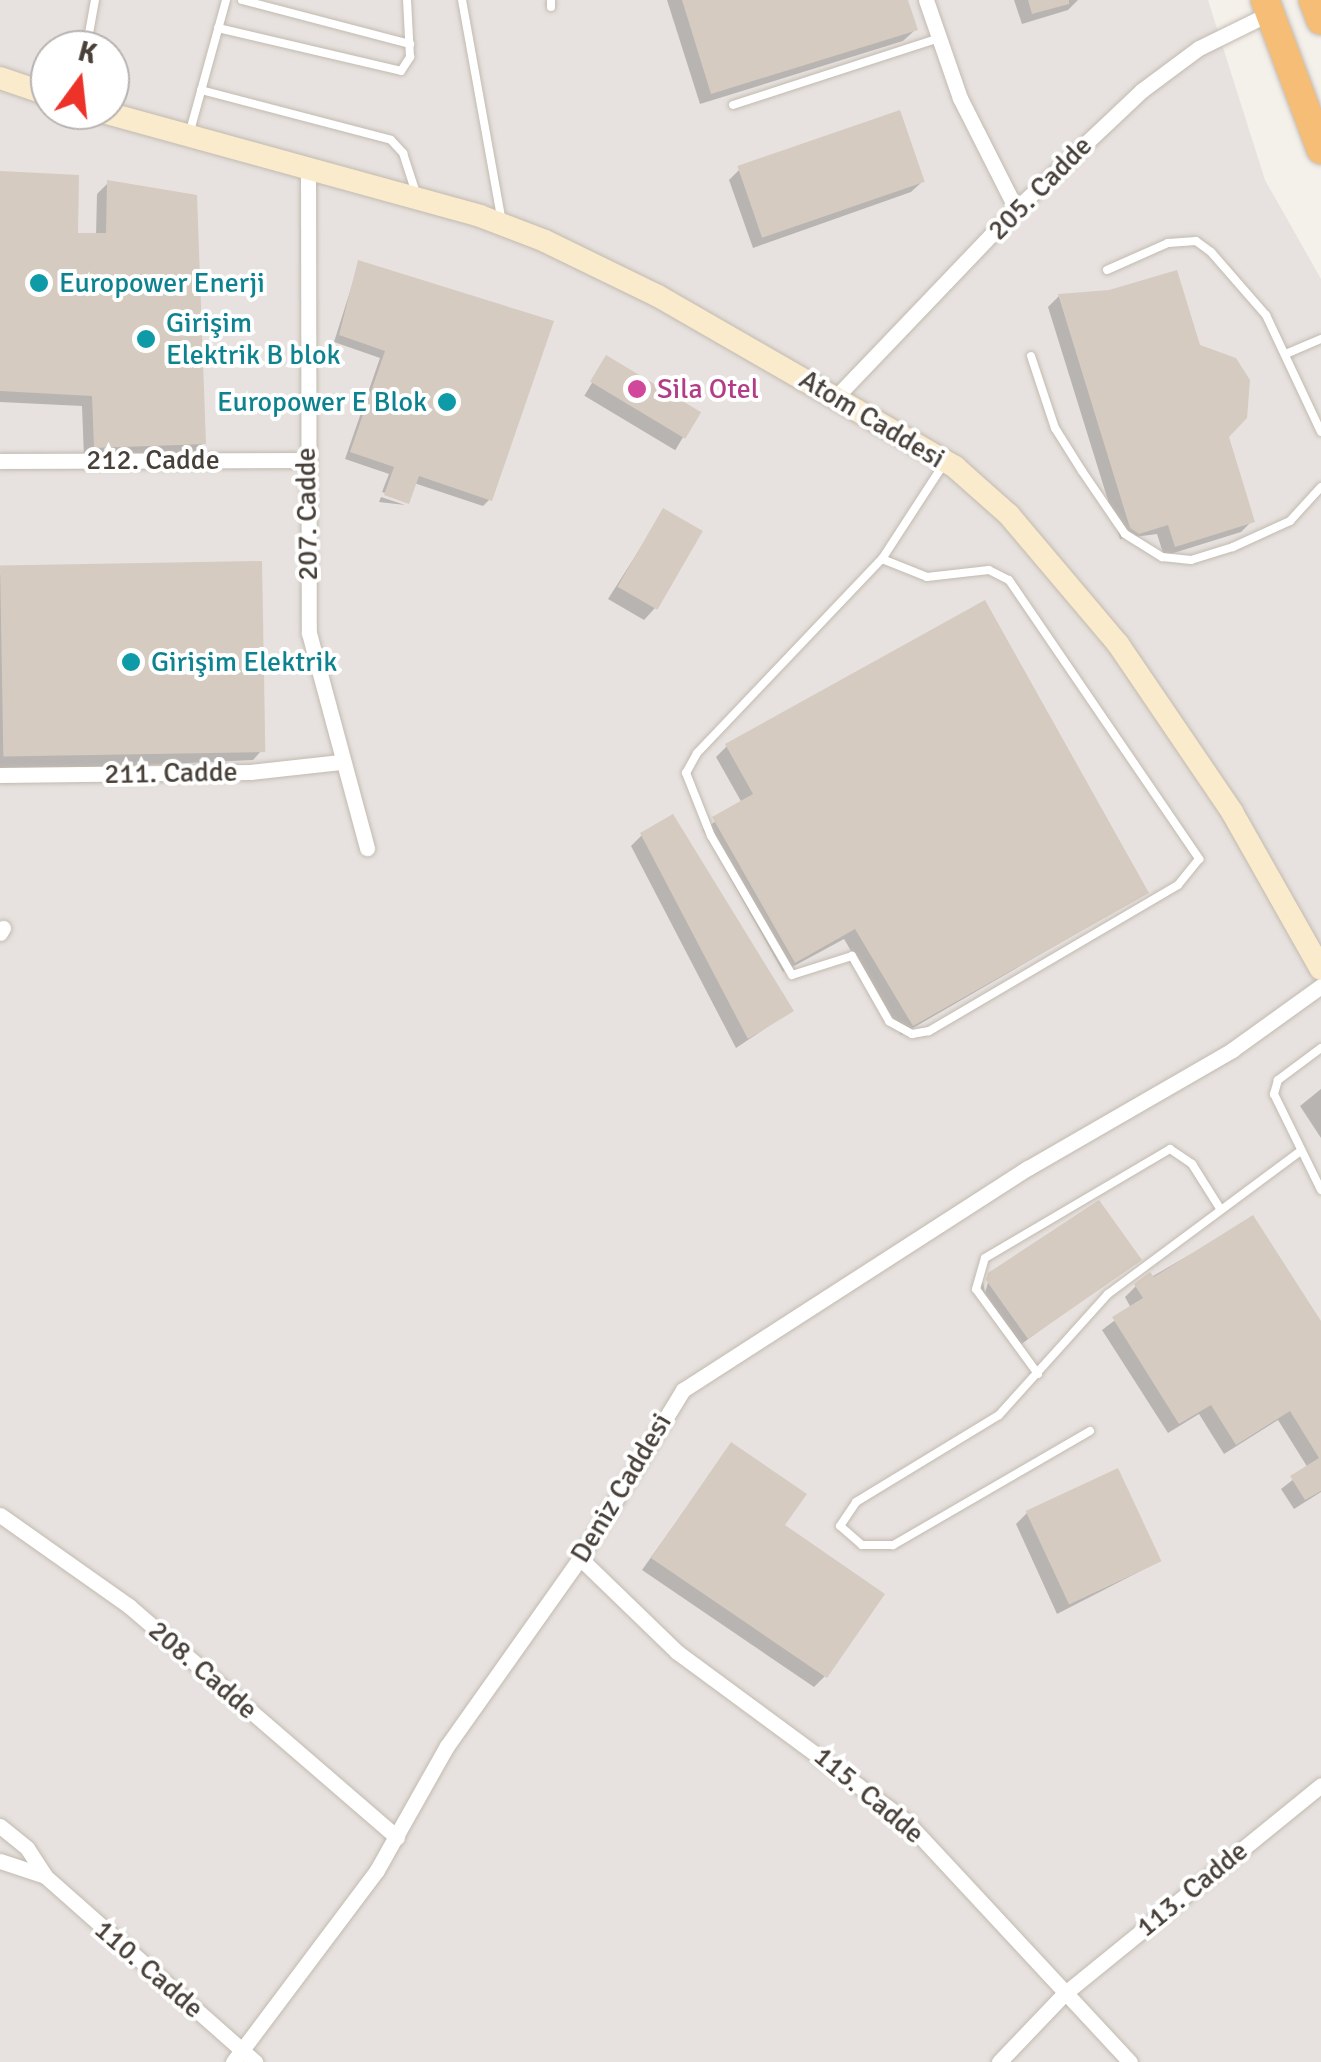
<!DOCTYPE html>
<meta charset="utf-8">
<style>
body{margin:0}
#map{position:relative;width:1321px;height:2062px;overflow:hidden;background:#f4f0ea;font-family:Signika,sans-serif}
div>[style]{position:absolute}
[style*='--x']{left:calc(var(--x)*1px);top:calc(var(--y)*1px);width:calc(var(--w)*1px);rotate:calc(var(--a)*1deg)}
.industrial>*{inset:0;background:#e7e2df}
.shadow>*{inset:0;background:#0003;transform-origin:0 0}
.building>*{inset:0;background:#d5cbc0;transform-origin:0 0}
.roads{filter:drop-shadow(0 0 2px #c2bab0) drop-shadow(0 0 2px #c2bab0)}
.lane>*{height:8px;margin:-4px;padding:0 4px;transform-origin:4px;border-radius:4px;background:#fff}
.street>*{height:15px;margin:-7.5px;padding:0 7.5px;transform-origin:7.5px;border-radius:7.5px;background:#fff}
.secondary>*{height:22px;margin:-11px;padding:0 11px;transform-origin:11px;border-radius:11px;background:#fbebcd}
.highway>*{height:28px;margin:-14px;padding:0 14px;transform-origin:14px;border-radius:14px;background:#f5bd75}
.dots>*{width:28px;height:28px;translate:-50% -50%;box-sizing:border-box;border:5px solid #fff;border-radius:50%}
span{translate:-50% -50%;white-space:nowrap;text-align:center;line-height:1.15;-webkit-text-stroke:8px #fff;paint-order:stroke}
.street-label{font-size:28px;color:#484039}
.culture-label{font-size:28px;color:#0d838f}
.left{translate:0 -50%;text-align:left}
.right{translate:-100% -50%;text-align:right}
.hotel-label{font-size:28px;color:#b23c85}
.north{position:absolute;left:30px;top:30px;width:100px;height:100px;box-sizing:border-box;background:#fff;border:2px solid #b6b3b0;border-radius:50%;rotate:15deg;font-size:28px;font-weight:700;line-height:40px;text-align:center;color:#484039}
.north::after{content:'';display:block;margin:auto;width:35px;height:45px;background:#ec3229;clip-path:polygon(50% 0,100% 100%,50% 72%,0 100%)}
</style>
<div id="map">
<div class="industrial">
<i style="clip-path:polygon(evenodd,0 0,1208px 0,1265px 180px,1321px 279px,1321px 2062px,0 2062px,0 0,50px 50px,110px 50px,110px 110px,50px 110px,50px 50px)"></i>
</div>
<div class="shadow">
<i style="clip-path:polygon(667px 0,906px 0,915px 30px,903px 41px,700px 104px)"></i>
<i style="clip-path:polygon(1014px 0,1078px 0,1068px 10px,1022px 24px)"></i>
<i style="clip-path:polygon(740px 169px,923px 181px,911px 192px,753px 248px,729px 180px)"></i>
<i style="clip-path:polygon(0 173px,76px 236px,96px 236px,97px 194px,108px 183px,203px 443px,192px 454px,84px 458px,82px 406px,0 402px)"></i>
<i style="clip-path:polygon(359px 263px,490px 499px,483px 506px,414px 483px,407px 500px,382px 492px,389px 474px,345px 459px,380px 358px,334px 342px)"></i>
<i style="clip-path:polygon(1059px 296px,1198px 347px,1252px 521px,1241px 532px,1164px 556px,1157px 534px,1120px 539px,1048px 307px)"></i>
<i style="left:607px;top:358px;width:106px;height:44px;rotate:31deg"></i>
<i style="clip-path:polygon(381px 497px,405px 505px,379px 502px)"></i>
<i style="clip-path:polygon(664px 511px,655px 608px,644px 620px,608px 599px)"></i>
<i style="clip-path:polygon(0 574px,261px 751px,253px 760px,0 772px)"></i>
<i style="clip-path:polygon(727px 746px,1146px 893px,901px 1035px,844px 939px,783px 972px,703px 830px,742px 803px,716px 757px)"></i>
<i style="clip-path:polygon(642px 835px,791px 1011px,736px 1048px,631px 846px)"></i>
<i style="clip-path:polygon(1321px 1089px,1321px 1138px,1300px 1106px)"></i>
<i style="clip-path:polygon(1098px 1203px,1138px 1259px,1016px 1348px,977px 1292px,978px 1287px,983px 1282px,985px 1293px,990px 1275px)"></i>
<i style="clip-path:polygon(1253px 1218px,1321px 1325px,1321px 1492px,1294px 1509px,1281px 1489px,1308px 1468px,1278px 1420px,1224px 1454px,1199px 1414px,1168px 1433px,1102px 1330px,1131px 1308px,1125px 1297px,1136px 1286px)"></i>
<i style="clip-path:polygon(731px 1445px,782px 1526px,825px 1676px,814px 1687px,642px 1570px)"></i>
<i style="clip-path:polygon(1027px 1513px,1158px 1562px,1057px 1614px,1016px 1524px)"></i>
</div>
<div class="building">
<i style="clip-path:polygon(682px 0,908px 0,918px 30px,711px 94px)"></i>
<i style="clip-path:polygon(1028px 0,1069px 0,1069px 4px,1032px 14px)"></i>
<i style="left:900px;top:110px;width:76px;height:172px;rotate:71deg"></i>
<i style="clip-path:polygon(0 171px,79px 175px,78px 233px,106px 233px,107px 180px,197px 195px,206px 444px,94px 448px,92px 396px,0 391px)"></i>
<i style="clip-path:polygon(358px 260px,554px 321px,492px 501px,419px 476px,409px 504px,384px 495px,394px 467px,350px 452px,385px 351px,339px 335px)"></i>
<i style="clip-path:polygon(1177px 270px,1200px 345px,1236px 358px,1250px 380px,1247px 418px,1229px 437px,1255px 522px,1175px 547px,1168px 525px,1139px 534px,1130px 528px,1058px 294px,1109px 290px)"></i>
<i style="left:606px;top:355px;width:111px;height:31px;rotate:31deg"></i>
<i style="left:663px;top:508px;width:46px;height:91px;rotate:30deg"></i>
<i style="left:262px;top:561px;width:191px;height:262px;rotate:89deg"></i>
<i style="clip-path:polygon(985px 600px,1149px 893px,913px 1026px,855px 929px,795px 963px,712px 817px,753px 794px,725px 744px)"></i>
<i style="clip-path:polygon(673px 814px,794px 1011px,748px 1039px,640px 833px)"></i>
<i style="clip-path:polygon(1099px 1200px,1142px 1260px,1028px 1339px,986px 1280px,988px 1273px)"></i>
<i style="clip-path:polygon(1253px 1215px,1321px 1321px,1321px 1491px,1305px 1500px,1290px 1476px,1319px 1458px,1290px 1411px,1236px 1445px,1211px 1405px,1179px 1424px,1112px 1317px,1143px 1298px,1134px 1284px,1150px 1272px,1154px 1277px)"></i>
<i style="clip-path:polygon(731px 1442px,807px 1494px,785px 1525px,885px 1594px,827px 1678px,651px 1558px)"></i>
<i style="left:1118px;top:1468px;width:103px;height:102px;rotate:65deg"></i>
</div>
<div class="roads">
<div class="lane">
<i style="--x:242;--y:0;--w:174;--a:14.7"></i>
<i style="--x:462;--y:0;--w:220;--a:79.8"></i>
<i style="--x:551;--y:0;--w:7;--a:90"></i>
<i style="--x:218;--y:28;--w:188;--a:13.2"></i>
<i style="--x:401;--y:71;--w:17;--a:-57"></i>
<i style="--x:410;--y:57;--w:57;--a:-93"></i>
<i style="--x:86;--y:50;--w:51;--a:-79.8"></i>
<i style="--x:201;--y:90;--w:196;--a:14.7"></i>
<i style="--x:391;--y:140;--w:18;--a:47"></i>
<i style="--x:403;--y:153;--w:42;--a:72"></i>
<i style="--x:733;--y:105;--w:217;--a:-18"></i>
<i style="--x:190;--y:131;--w:136;--a:-74.6"></i>
<i style="--x:1107;--y:270;--w:67;--a:-23.9"></i>
<i style="--x:1168;--y:243;--w:28;--a:-4"></i>
<i style="--x:1196;--y:241;--w:19;--a:36"></i>
<i style="--x:1211;--y:252;--w:84;--a:48.9"></i>
<i style="--x:1266;--y:315;--w:129;--a:64.8"></i>
<i style="--x:1288;--y:353;--w:36;--a:-23"></i>
<i style="--x:1031;--y:356;--w:76;--a:71.6"></i>
<i style="--x:1055;--y:428;--w:51;--a:57.9"></i>
<i style="--x:1082;--y:471;--w:76;--a:55.7"></i>
<i style="--x:1125;--y:534;--w:44;--a:31.9"></i>
<i style="--x:1162;--y:557;--w:29;--a:6"></i>
<i style="--x:1191;--y:560;--w:44;--a:-17.2"></i>
<i style="--x:1233;--y:547;--w:63;--a:-24.5"></i>
<i style="--x:1290;--y:521;--w:46;--a:-47.6"></i>
<i style="--x:882;--y:559;--w:48;--a:21.8"></i>
<i style="--x:927;--y:577;--w:62;--a:-6.4"></i>
<i style="--x:989;--y:570;--w:22;--a:27"></i>
<i style="--x:1009;--y:580;--w:338;--a:55.7"></i>
<i style="--x:1199;--y:859;--w:33;--a:129"></i>
<i style="--x:1178;--y:885;--w:289;--a:149.6"></i>
<i style="--x:929;--y:1031;--w:17;--a:170"></i>
<i style="--x:912;--y:1034;--w:26;--a:-151"></i>
<i style="--x:889;--y:1021;--w:75;--a:-119.6"></i>
<i style="--x:852;--y:956;--w:63;--a:162.4"></i>
<i style="--x:792;--y:975;--w:161;--a:-120.2"></i>
<i style="--x:711;--y:836;--w:68;--a:-111.6"></i>
<i style="--x:686;--y:773;--w:23;--a:-61"></i>
<i style="--x:697;--y:753;--w:268;--a:-46.4"></i>
<i style="--x:882;--y:559;--w:112;--a:-57"></i>
<i style="--x:1321;--y:1048;--w:54;--a:143.3"></i>
<i style="--x:1278;--y:1080;--w:15;--a:106"></i>
<i style="--x:1274;--y:1094;--w:107;--a:63.9"></i>
<i style="--x:1038;--y:1374;--w:105;--a:-126.1"></i>
<i style="--x:976;--y:1289;--w:32;--a:-74"></i>
<i style="--x:985;--y:1258;--w:215;--a:-30.5"></i>
<i style="--x:1170;--y:1149;--w:27;--a:34"></i>
<i style="--x:1192;--y:1164;--w:54;--a:57.8"></i>
<i style="--x:1090;--y:1431;--w:228;--a:149.9"></i>
<i style="--x:893;--y:1545;--w:31;--a:180"></i>
<i style="--x:862;--y:1545;--w:29;--a:-139"></i>
<i style="--x:840;--y:1526;--w:29;--a:-56"></i>
<i style="--x:856;--y:1502;--w:167;--a:-31.3"></i>
<i style="--x:999;--y:1415;--w:163;--a:-48"></i>
<i style="--x:1108;--y:1294;--w:238;--a:-36.6"></i>
</div>
<div class="street">
<i style="--x:926;--y:0;--w:104;--a:70.9"></i>
<i style="--x:960;--y:98;--w:124;--a:63.2"></i>
<i style="--x:308;--y:172;--w:461;--a:89.9"></i>
<i style="--x:309;--y:633;--w:223;--a:74.9"></i>
<i style="--x:837;--y:396;--w:259;--a:-46.3"></i>
<i style="--x:1016;--y:209;--w:172;--a:-43.3"></i>
<i style="--x:1141;--y:91;--w:72;--a:-36.6"></i>
<i style="--x:1199;--y:48;--w:79;--a:-26.2"></i>
<i style="--x:0;--y:461;--w:306;--a:-0.2"></i>
<i style="--x:0;--y:775;--w:250;--a:-0.7"></i>
<i style="--x:250;--y:772;--w:91;--a:-6.3"></i>
<i style="--x:0;--y:933;--w:6;--a:-59"></i>
<i style="--x:0;--y:1515;--w:158;--a:35.2"></i>
<i style="--x:129;--y:1606;--w:354;--a:40.8"></i>
<i style="--x:580;--y:1558;--w:135;--a:44.1"></i>
<i style="--x:677;--y:1652;--w:285;--a:36.4"></i>
<i style="--x:906;--y:1821;--w:329;--a:47.1"></i>
<i style="--x:0;--y:1826;--w:35;--a:39"></i>
<i style="--x:27;--y:1848;--w:33;--a:57"></i>
<i style="--x:45;--y:1876;--w:281;--a:41.5"></i>
<i style="--x:0;--y:1861;--w:47;--a:18.4"></i>
<i style="--x:233;--y:2062;--w:240;--a:-53.1"></i>
<i style="--x:377;--y:1870;--w:142;--a:-60.6"></i>
<i style="--x:447;--y:1746;--w:230;--a:-54.7"></i>
<i style="--x:580;--y:1558;--w:197;--a:-58.5"></i>
<i style="--x:683;--y:1390;--w:410;--a:-32.8"></i>
<i style="--x:1028;--y:1168;--w:236;--a:-30"></i>
<i style="--x:1232;--y:1050;--w:110;--a:-35.7"></i>
<i style="--x:999;--y:2062;--w:94;--a:-46.3"></i>
<i style="--x:1064;--y:1994;--w:331;--a:-39.1"></i>
</div>
<div class="secondary">
<i style="--x:0;--y:78;--w:53;--a:18.8"></i>
<i style="--x:96;--y:110;--w:398;--a:15.4"></i>
<i style="--x:480;--y:216;--w:70;--a:21"></i>
<i style="--x:545;--y:241;--w:126;--a:26"></i>
<i style="--x:658;--y:296;--w:343;--a:29.9"></i>
<i style="--x:955;--y:467;--w:72;--a:41.6"></i>
<i style="--x:1009;--y:515;--w:169;--a:49.8"></i>
<i style="--x:1118;--y:644;--w:203;--a:55.8"></i>
<i style="--x:1232;--y:812;--w:180;--a:60.5"></i>
</div>
<div class="highway">
<i style="--x:1265;--y:0;--w:160;--a:69.5"></i>
<i style="--x:1313;--y:0;--w:22;--a:69"></i>
</div>
</div>
<div class="dots">
<i style="left:39px;top:283px;background:#0f9aa8"></i>
<i style="left:146px;top:339px;background:#0f9aa8"></i>
<i style="left:637px;top:389px;background:#d1479c"></i>
<i style="left:447px;top:402px;background:#0f9aa8"></i>
<i style="left:131px;top:662px;background:#0f9aa8"></i>
</div>
<div class="street-label">
<span style="left:1040px;top:188px;rotate:-45deg">205. Cadde</span>
<span style="left:872px;top:419px;rotate:31deg">Atom Caddesi</span>
<span style="left:153px;top:460px">212. Cadde</span>
<span style="left:307px;top:514px;rotate:-91deg">207. Cadde</span>
<span style="left:171px;top:773px;rotate:-1deg">211. Cadde</span>
<span style="left:621px;top:1488px;rotate:-59deg">Deniz Caddesi</span>
<span style="left:203px;top:1670px;rotate:41deg">208. Cadde</span>
<span style="left:869px;top:1795px;rotate:40deg">115. Cadde</span>
<span style="left:1192px;top:1889px;rotate:-39deg">113. Cadde</span>
<span style="left:149px;top:1969px;rotate:41deg">110. Cadde</span>
</div>
<div class="culture-label">
<span class="left" style="left:59px;top:283px">Europower Enerji</span>
<span class="left" style="left:166px;top:339px">Girişim<br>Elektrik B blok</span>
<span class="right" style="left:427px;top:402px">Europower E Blok</span>
<span class="left" style="left:151px;top:662px">Girişim Elektrik</span>
</div>
<div class="hotel-label">
<span class="left" style="left:657px;top:389px">Sila Otel</span>
</div>
<div class="north">K</div>
</div>
